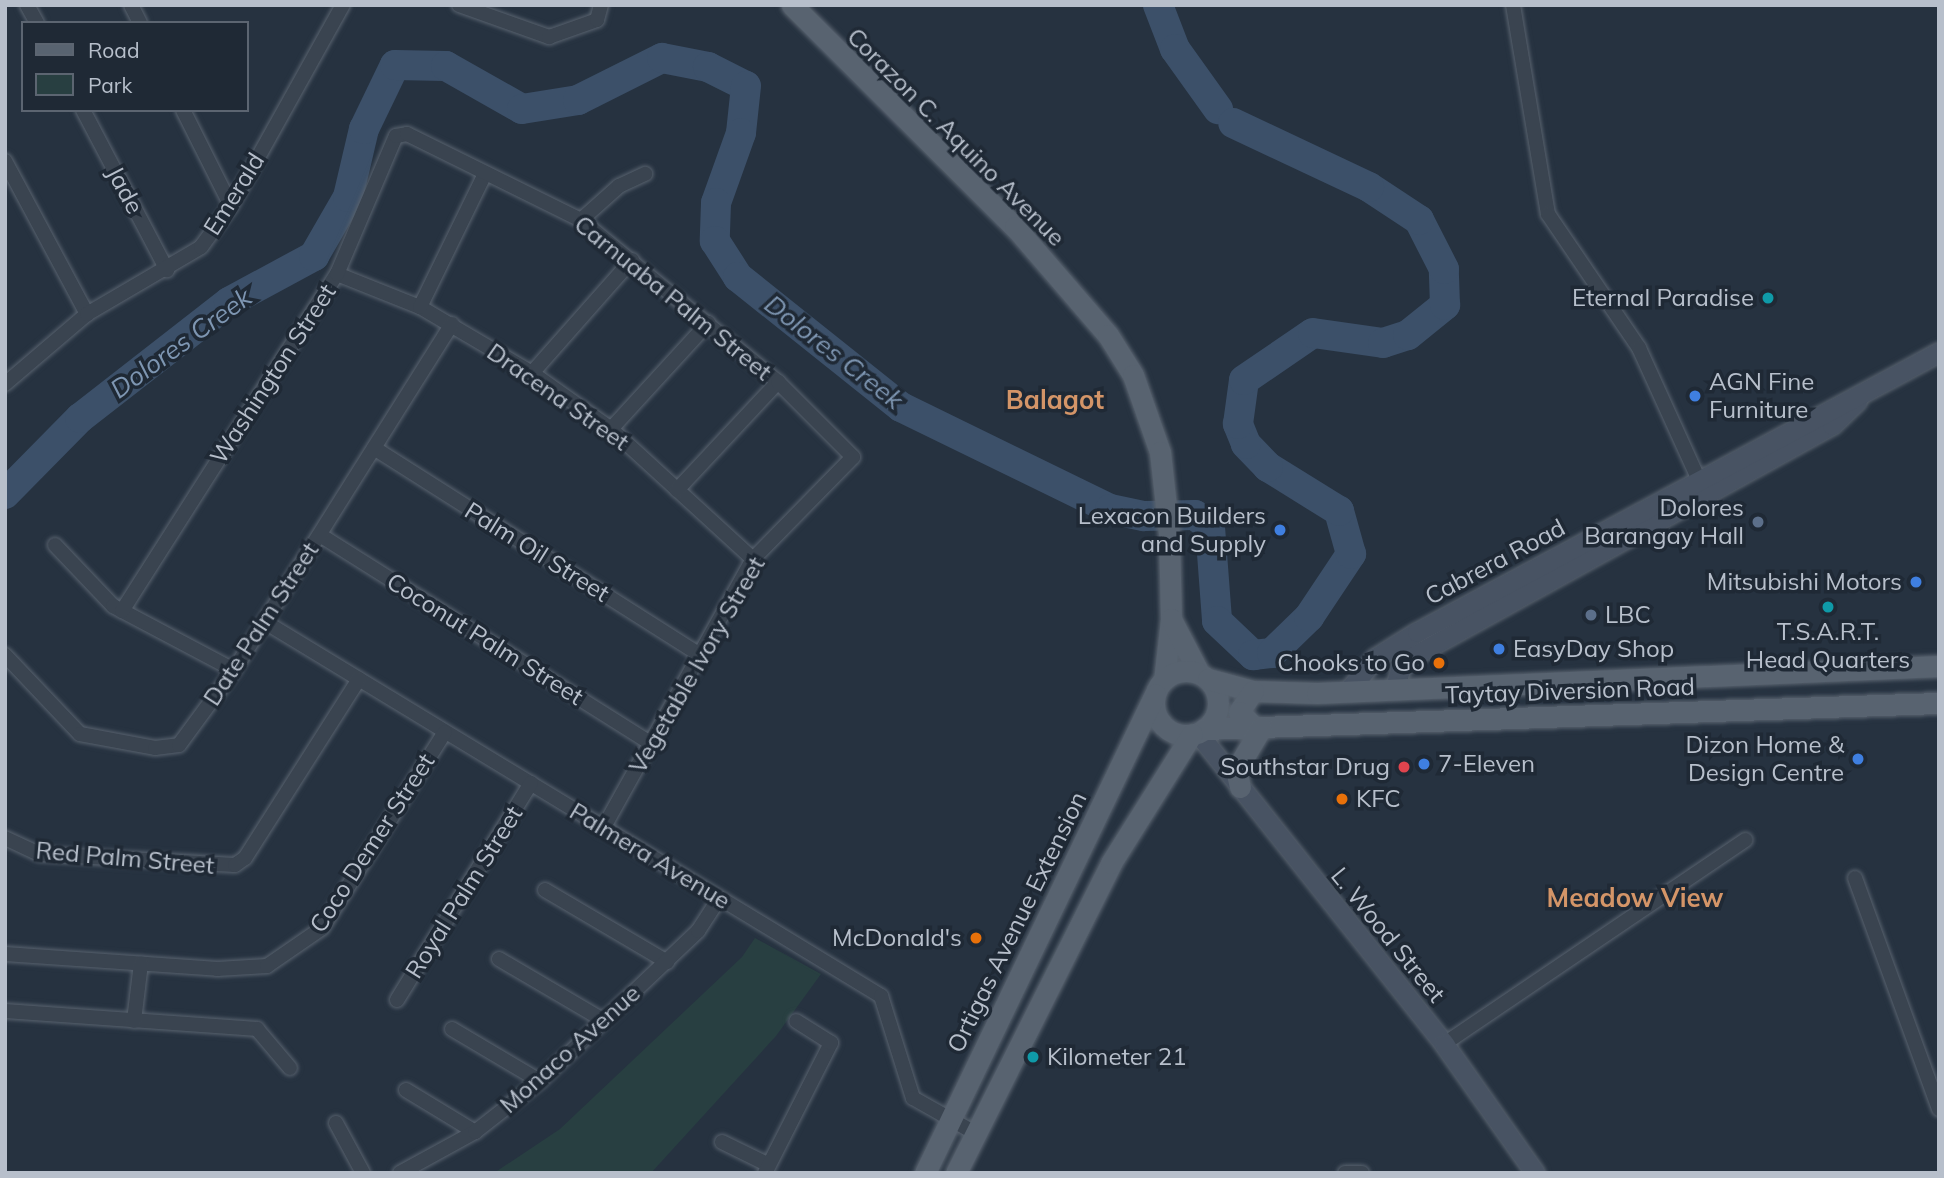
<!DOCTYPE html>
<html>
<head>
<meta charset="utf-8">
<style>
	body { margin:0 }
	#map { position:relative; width:1944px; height:1178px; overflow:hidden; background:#263240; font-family:Mulish,sans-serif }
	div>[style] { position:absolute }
	.green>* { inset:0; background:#283f41 }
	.river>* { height:30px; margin:-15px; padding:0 15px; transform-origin:15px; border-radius:15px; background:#3c5069 }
	.roads { filter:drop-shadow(0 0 2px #58626e) drop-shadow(0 0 2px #58626e) }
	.minor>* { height:14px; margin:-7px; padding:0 7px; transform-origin:7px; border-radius:7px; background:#3a4450 }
	.secondary>* { height:19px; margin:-9.5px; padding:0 9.5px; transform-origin:9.5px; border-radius:9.5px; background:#485363 }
	.primary>* { height:21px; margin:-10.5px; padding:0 10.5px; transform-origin:10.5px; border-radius:10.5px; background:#586370 }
	.primary>.ring { margin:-10.5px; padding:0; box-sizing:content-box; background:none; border:21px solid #586370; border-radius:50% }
	.dots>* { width:19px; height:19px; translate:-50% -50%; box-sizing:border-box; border:4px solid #1f2935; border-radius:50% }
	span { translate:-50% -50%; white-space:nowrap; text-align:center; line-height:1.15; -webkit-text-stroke:7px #1f2935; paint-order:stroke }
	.street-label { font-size:24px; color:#b7bfcb }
	.poi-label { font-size:24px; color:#b7bfcb }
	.right { translate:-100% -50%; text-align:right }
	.left { translate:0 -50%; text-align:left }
	.water-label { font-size:26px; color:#7e96b2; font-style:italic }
	.neighbourhood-label { font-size:26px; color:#d49568; font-weight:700 }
	.frame { position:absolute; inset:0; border:7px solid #b7bfcb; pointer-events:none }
	.legend { position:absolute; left:21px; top:21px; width:228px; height:91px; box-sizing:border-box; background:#1f2935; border:2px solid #5c6571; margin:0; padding:9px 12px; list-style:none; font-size:21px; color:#b7bfcb }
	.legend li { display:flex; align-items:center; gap:14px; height:35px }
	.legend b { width:35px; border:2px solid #5c6571 }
</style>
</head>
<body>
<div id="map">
	<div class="green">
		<i style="clip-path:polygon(755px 938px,821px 974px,776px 1036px,651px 1173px,494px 1173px,560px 1129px,742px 957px)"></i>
	</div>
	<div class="river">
		<i style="left:1158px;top:5px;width:47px;rotate:68.9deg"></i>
		<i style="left:1175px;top:49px;width:74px;rotate:54.4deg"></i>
		<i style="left:5px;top:494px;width:107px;rotate:-45.4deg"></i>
		<i style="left:80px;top:418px;width:189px;rotate:-37.9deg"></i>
		<i style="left:229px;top:302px;width:97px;rotate:-28.4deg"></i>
		<i style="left:314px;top:256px;width:68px;rotate:-60deg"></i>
		<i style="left:348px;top:197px;width:70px;rotate:-76.8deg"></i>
		<i style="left:364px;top:129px;width:71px;rotate:-64.2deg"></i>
		<i style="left:395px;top:65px;width:51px;rotate:1.1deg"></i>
		<i style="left:446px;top:66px;width:87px;rotate:29.5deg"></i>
		<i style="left:522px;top:109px;width:57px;rotate:-9.1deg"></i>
		<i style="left:578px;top:100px;width:94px;rotate:-26.6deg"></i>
		<i style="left:662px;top:58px;width:47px;rotate:11.1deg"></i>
		<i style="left:708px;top:67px;width:42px;rotate:26.6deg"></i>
		<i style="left:746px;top:86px;width:47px;rotate:96.1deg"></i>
		<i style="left:741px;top:133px;width:74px;rotate:109.7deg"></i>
		<i style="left:716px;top:203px;width:38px;rotate:92deg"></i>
		<i style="left:715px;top:241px;width:43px;rotate:57.4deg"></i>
		<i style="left:738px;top:277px;width:208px;rotate:38.6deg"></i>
		<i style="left:901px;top:407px;width:233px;rotate:26deg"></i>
		<i style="left:1110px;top:509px;width:35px;rotate:12deg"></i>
		<i style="left:1144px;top:516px;width:51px;rotate:-1.1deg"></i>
		<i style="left:1195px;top:515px;width:19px;rotate:39deg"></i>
		<i style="left:1210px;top:527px;width:94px;rotate:85.7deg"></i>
		<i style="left:1217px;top:621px;width:50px;rotate:43.4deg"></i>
		<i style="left:1253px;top:655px;width:19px;rotate:-6deg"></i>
		<i style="left:1272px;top:653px;width:52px;rotate:-44.2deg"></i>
		<i style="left:1309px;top:617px;width:76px;rotate:-56.3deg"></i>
		<i style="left:1351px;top:554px;width:45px;rotate:-105.6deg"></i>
		<i style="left:1339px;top:511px;width:84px;rotate:-148.2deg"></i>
		<i style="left:1268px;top:467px;width:32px;rotate:-134deg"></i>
		<i style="left:1246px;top:444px;width:22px;rotate:-112deg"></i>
		<i style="left:1238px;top:424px;width:44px;rotate:-82.2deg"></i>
		<i style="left:1244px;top:380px;width:83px;rotate:-34.3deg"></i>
		<i style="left:1313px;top:333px;width:71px;rotate:8.1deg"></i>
		<i style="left:1383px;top:343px;width:26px;rotate:-18deg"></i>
		<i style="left:1408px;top:335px;width:48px;rotate:-39deg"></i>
		<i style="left:1445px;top:305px;width:36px;rotate:-92deg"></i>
		<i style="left:1444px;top:269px;width:55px;rotate:-117deg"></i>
		<i style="left:1419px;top:220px;width:60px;rotate:-146.6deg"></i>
		<i style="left:1369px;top:187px;width:150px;rotate:-154.8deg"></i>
	</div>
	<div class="roads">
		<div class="minor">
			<i style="left:27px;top:5px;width:21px;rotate:61deg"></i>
			<i style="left:131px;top:5px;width:20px;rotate:63deg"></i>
			<i style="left:459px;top:5px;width:96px;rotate:19.6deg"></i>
			<i style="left:549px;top:37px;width:51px;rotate:-19.5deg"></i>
			<i style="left:597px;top:20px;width:16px;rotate:-75deg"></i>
			<i style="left:1513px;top:5px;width:212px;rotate:80.5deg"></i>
			<i style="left:1548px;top:214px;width:162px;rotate:55.8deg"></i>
			<i style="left:1639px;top:348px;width:153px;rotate:65.6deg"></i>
			<i style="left:83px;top:110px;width:181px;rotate:62.3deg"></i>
			<i style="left:183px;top:110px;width:107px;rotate:63.4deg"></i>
			<i style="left:5px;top:161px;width:174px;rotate:61.8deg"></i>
			<i style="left:581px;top:220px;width:51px;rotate:-41.8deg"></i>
			<i style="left:619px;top:186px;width:29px;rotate:-25deg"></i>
			<i style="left:337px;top:274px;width:89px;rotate:21.7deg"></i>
			<i style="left:420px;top:307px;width:130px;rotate:30.5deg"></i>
			<i style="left:532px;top:373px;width:97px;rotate:35.3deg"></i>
			<i style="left:611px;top:429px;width:193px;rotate:42.5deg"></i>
			<i style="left:420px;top:307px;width:148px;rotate:-64deg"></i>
			<i style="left:532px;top:373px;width:151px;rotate:-48.5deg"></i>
			<i style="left:5px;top:384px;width:108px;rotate:-40.5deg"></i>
			<i style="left:87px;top:314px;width:132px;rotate:-30.4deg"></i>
			<i style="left:201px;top:247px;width:51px;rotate:-53.8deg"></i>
			<i style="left:231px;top:206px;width:230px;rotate:-60.9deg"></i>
			<i style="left:611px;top:429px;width:144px;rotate:-47.5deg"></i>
			<i style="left:374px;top:448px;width:386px;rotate:32.4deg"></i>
			<i style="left:677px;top:490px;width:148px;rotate:-46.9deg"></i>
			<i style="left:320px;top:535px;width:390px;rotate:32.2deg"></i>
			<i style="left:55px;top:545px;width:84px;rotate:46.4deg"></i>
			<i style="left:113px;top:606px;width:137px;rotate:27.9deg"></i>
			<i style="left:122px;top:611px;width:400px;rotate:-57.5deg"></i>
			<i style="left:337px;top:274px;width:150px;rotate:-66.9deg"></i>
			<i style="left:396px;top:136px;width:11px;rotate:-10deg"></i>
			<i style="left:407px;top:134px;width:194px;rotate:26.3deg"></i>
			<i style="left:581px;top:220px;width:255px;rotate:39.4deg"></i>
			<i style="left:778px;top:382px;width:106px;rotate:45deg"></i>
			<i style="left:853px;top:457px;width:143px;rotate:134.4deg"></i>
			<i style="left:753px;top:559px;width:309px;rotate:119.1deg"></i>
			<i style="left:265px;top:622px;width:721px;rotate:31.26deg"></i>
			<i style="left:881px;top:996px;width:107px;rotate:72.6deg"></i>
			<i style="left:913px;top:1098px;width:71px;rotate:29.4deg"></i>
			<i style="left:5px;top:655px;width:109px;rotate:46.5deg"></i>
			<i style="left:80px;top:734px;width:76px;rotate:10.6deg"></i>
			<i style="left:155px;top:748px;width:24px;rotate:-7deg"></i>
			<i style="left:179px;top:745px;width:93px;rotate:-53.7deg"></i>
			<i style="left:234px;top:670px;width:409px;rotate:-57.8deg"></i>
			<i style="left:5px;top:838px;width:38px;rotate:25deg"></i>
			<i style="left:39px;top:854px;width:196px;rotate:3.2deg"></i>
			<i style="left:235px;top:865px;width:12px;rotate:-35deg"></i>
			<i style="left:245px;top:858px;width:212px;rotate:-57.5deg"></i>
			<i style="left:1855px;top:878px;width:246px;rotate:70deg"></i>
			<i style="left:545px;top:890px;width:142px;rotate:30.5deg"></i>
			<i style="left:5px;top:954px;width:213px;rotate:4deg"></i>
			<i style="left:217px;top:969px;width:50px;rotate:-3.4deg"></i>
			<i style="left:267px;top:966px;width:67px;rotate:-34.6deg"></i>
			<i style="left:322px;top:928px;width:231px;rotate:-57.9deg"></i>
			<i style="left:499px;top:959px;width:121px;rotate:30.4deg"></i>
			<i style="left:397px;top:1000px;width:255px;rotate:-58.3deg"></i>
			<i style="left:5px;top:1011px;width:253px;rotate:4.1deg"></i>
			<i style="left:257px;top:1029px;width:51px;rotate:49.8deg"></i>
			<i style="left:134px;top:1021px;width:58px;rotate:-83.1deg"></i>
			<i style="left:452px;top:1029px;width:102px;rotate:30.6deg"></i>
			<i style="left:1444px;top:1044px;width:364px;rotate:-34.1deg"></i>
			<i style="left:406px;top:1090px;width:81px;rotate:31.3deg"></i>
			<i style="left:336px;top:1123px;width:57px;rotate:61.6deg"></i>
			<i style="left:722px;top:1142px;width:52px;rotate:26.1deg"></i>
			<i style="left:400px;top:1173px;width:85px;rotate:-28.7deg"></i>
			<i style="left:475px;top:1132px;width:83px;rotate:-38.1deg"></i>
			<i style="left:540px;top:1081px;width:218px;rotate:-43.5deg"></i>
			<i style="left:698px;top:931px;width:38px;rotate:-57deg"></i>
			<i style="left:765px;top:1173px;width:146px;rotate:-63.1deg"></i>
			<i style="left:831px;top:1043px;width:41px;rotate:-147.8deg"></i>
			<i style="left:1345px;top:1173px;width:17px"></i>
		</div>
		<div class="secondary">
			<i style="left:1395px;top:689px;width:21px;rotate:-76deg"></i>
			<i style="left:1400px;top:669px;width:18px;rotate:-45deg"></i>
			<i style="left:1413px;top:656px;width:478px;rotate:-28.9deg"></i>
			<i style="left:1832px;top:425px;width:35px;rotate:-44deg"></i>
			<i style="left:1348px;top:691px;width:43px;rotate:-50.7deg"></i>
			<i style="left:1375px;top:658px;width:49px;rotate:-31.8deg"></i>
			<i style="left:1417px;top:632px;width:592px;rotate:-28.21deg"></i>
			<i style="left:1197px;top:732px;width:398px;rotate:51.6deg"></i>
			<i style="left:1444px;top:1044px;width:158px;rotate:54.8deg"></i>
		</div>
		<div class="primary">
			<i style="left:792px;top:5px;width:315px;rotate:44.9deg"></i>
			<i style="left:1015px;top:227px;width:143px;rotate:49.3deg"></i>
			<i style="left:1108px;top:335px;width:47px;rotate:58deg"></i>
			<i style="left:1133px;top:375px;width:82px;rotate:70.7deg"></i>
			<i style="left:1160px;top:452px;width:81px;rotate:83.7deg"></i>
			<i style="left:1169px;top:533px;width:86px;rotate:88.7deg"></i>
			<i style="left:1171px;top:619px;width:61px;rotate:96.5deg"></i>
			<i style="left:1171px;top:619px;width:61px;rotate:62.6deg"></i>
			<i class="ring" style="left:1154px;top:671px;width:43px;height:43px"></i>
			<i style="left:1208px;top:679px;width:47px;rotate:14.9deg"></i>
			<i style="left:1253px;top:691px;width:64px;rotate:1.8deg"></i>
			<i style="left:1317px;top:693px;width:623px;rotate:-2.49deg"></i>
			<i style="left:1253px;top:691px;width:25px;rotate:124deg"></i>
			<i style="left:1239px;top:712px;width:23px;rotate:45deg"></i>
			<i style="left:1204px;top:729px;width:735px;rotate:-2.03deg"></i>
			<i style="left:1240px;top:787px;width:17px;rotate:-103deg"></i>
			<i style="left:1236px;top:770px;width:49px;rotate:-59.2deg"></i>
			<i style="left:925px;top:1173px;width:531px;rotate:-64.35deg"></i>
			<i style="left:956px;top:1173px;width:347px;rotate:-63.4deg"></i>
			<i style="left:1111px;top:863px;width:152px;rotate:-57.9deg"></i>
		</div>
	</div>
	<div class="dots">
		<i style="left:1768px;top:298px;background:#0f9aa8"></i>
		<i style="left:1695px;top:396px;background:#3f7fe0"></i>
		<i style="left:1758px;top:522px;background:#5c6f8a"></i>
		<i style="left:1280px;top:530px;background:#3f7fe0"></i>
		<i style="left:1916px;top:582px;background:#3f7fe0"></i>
		<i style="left:1828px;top:607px;background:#0f9aa8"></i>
		<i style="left:1591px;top:615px;background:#5c6f8a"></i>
		<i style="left:1499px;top:649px;background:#3f7fe0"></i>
		<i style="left:1439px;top:663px;background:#e8710a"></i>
		<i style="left:1858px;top:759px;background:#3f7fe0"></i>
		<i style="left:1424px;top:764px;background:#3f7fe0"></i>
		<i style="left:1404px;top:767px;background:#e0444e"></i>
		<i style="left:1342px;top:799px;background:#e8710a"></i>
		<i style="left:976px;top:938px;background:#e8710a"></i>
		<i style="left:1033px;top:1057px;background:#0f9aa8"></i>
	</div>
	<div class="street-label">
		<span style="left:956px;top:137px;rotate:45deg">Corazon C. Aquino Avenue</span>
		<span style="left:125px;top:190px;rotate:62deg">Jade</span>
		<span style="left:234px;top:194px;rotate:-58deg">Emerald</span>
		<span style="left:673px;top:298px;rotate:39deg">Carnuaba Palm Street</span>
		<span style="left:273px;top:374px;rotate:-57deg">Washington Street</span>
		<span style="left:558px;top:397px;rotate:35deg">Dracena Street</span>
		<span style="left:537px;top:552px;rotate:32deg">Palm Oil Street</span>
		<span style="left:1495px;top:562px;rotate:-28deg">Cabrera Road</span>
		<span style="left:261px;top:624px;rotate:-57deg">Date Palm Street</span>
		<span style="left:485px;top:639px;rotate:32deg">Coconut Palm Street</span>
		<span style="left:697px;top:665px;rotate:-60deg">Vegetable Ivory Street</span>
		<span style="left:1570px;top:691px;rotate:-2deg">Taytay Diversion Road</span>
		<span style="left:372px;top:843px;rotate:-57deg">Coco Demer Street</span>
		<span style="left:650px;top:856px;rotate:31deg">Palmera Avenue</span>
		<span style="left:125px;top:858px;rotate:5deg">Red Palm Street</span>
		<span style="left:464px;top:892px;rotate:-58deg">Royal Palm Street</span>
		<span style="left:1017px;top:922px;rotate:-64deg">Ortigas Avenue Extension</span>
		<span style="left:1388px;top:935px;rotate:51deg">L. Wood Street</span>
		<span style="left:570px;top:1049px;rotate:-42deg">Monaco Avenue</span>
	</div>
	<div class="poi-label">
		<span class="right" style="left:1754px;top:298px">Eternal Paradise</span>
		<span class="left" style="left:1709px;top:396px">AGN Fine<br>Furniture</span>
		<span class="right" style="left:1744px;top:522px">Dolores<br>Barangay Hall</span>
		<span class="right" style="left:1266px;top:530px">Lexacon Builders<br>and Supply</span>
		<span class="right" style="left:1902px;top:582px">Mitsubishi Motors</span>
		<span class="left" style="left:1605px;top:615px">LBC</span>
		<span style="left:1828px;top:646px">T.S.A.R.T.<br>Head Quarters</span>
		<span class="left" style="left:1513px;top:649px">EasyDay Shop</span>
		<span class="right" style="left:1425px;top:663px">Chooks to Go</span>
		<span class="right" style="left:1844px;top:759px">Dizon Home &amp;<br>Design Centre</span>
		<span class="left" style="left:1438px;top:764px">7-Eleven</span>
		<span class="right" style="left:1390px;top:767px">Southstar Drug</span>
		<span class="left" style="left:1356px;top:799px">KFC</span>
		<span class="right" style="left:962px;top:938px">McDonald's</span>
		<span class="left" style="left:1047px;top:1057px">Kilometer 21</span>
	</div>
	<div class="water-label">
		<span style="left:181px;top:343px;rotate:-36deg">Dolores Creek</span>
		<span style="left:834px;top:352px;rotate:38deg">Dolores Creek</span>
	</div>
	<div class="neighbourhood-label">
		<span style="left:1055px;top:400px">Balagot</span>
		<span style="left:1635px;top:898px">Meadow View</span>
	</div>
	<div class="frame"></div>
	<ul class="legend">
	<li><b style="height:9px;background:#586370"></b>Road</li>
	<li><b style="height:19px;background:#283f41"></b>Park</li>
	</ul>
</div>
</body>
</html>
